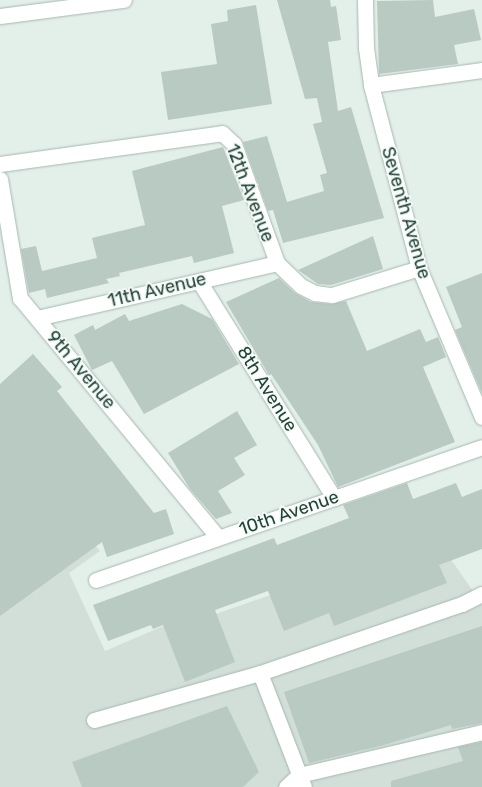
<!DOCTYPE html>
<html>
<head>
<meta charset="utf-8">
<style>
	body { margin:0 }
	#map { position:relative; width:482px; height:787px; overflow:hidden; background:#e3efe9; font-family:Rubik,sans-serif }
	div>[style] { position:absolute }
	.built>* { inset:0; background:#d1dfd8 }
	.building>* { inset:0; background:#b8cac2 }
	.roads { filter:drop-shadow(0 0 1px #a5b8b0) drop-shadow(0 0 1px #a5b8b0) }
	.minor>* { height:15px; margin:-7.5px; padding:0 7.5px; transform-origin:7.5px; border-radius:7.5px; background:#fff }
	span { translate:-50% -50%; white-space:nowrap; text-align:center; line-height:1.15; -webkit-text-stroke:4px #f5faf7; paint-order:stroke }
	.street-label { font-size:18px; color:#214238 }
</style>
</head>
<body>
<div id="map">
	<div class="built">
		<i style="clip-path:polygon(0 422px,100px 551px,69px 573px,105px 651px,180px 619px,201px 619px,436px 538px,482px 604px,482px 787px,0 787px)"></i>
	</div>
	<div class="building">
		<i style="clip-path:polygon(277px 0,330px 0,331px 7px,336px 6px,341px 40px,328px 42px,338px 111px,351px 107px,384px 218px,283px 243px,273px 210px,268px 211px,243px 142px,267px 136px,287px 202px,324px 191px,320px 175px,327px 173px,313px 124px,322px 122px,317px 98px,305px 99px)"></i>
		<i style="clip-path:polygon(433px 0,435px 17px,474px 9px,481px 40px,454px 45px,458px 64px,379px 74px,377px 1px)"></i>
		<i style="clip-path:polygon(256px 5px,272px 104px,168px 120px,161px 72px,217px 64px,211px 24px,228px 21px,227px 10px)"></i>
		<i style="clip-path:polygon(223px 147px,244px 200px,222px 206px,234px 253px,194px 263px,192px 256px,119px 273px,120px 276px,106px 279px,109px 283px,47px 298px,45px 289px,29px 293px,21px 249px,36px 246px,42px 271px,97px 258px,92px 238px,145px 225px,132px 171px)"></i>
		<i style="clip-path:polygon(373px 236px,383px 269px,331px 285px,318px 284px,298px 270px)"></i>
		<i style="clip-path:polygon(482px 273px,482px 393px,455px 330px,462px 327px,446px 287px)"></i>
		<i style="clip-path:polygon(279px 278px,295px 293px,311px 302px,331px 304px,346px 301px,367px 351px,420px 329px,426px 342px,438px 337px,446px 357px,423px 367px,455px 442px,338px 487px,318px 445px,271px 374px,269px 375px,226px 302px)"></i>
		<i style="clip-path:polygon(182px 304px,212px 319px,239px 364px,144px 414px,112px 361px,92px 370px,74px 335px,93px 325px,95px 330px,125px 314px,129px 321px)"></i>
		<i style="clip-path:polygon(33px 354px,62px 387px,57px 391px,154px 513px,166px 509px,174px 534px,107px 557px,102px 542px,0 616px,0 384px)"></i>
		<i style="clip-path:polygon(237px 411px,257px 445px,234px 458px,245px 475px,218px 491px,232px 513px,216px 519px,190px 489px,168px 453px)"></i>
		<i style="clip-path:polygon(407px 483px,413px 499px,456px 483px,462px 497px,482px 489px,482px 549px,439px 565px,447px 583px,334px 626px,329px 613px,284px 631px,268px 591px,254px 596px,215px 610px,235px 662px,185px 682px,163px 625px,153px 629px,151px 625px,108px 641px,93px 605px,274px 538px,277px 545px,349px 518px,343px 505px)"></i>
		<i style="clip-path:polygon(482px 626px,482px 723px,452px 729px,451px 725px,384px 745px,309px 763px,284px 692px)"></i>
		<i style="clip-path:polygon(227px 706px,259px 772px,243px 787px,82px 787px,72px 762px)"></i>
		<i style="clip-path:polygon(482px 742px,482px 787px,391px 787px,391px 781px,463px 761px,458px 747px)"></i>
	</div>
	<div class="roads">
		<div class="minor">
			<i style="left:365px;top:0;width:48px;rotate:88.8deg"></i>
			<i style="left:366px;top:48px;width:37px;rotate:82deg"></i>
			<i style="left:371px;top:85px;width:189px;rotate:75.3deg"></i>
			<i style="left:419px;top:268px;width:162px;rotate:67.1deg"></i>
			<i style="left:0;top:16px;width:125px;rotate:-7.4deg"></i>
			<i style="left:371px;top:85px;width:112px;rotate:-7.7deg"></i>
			<i style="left:0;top:164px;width:224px;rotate:-7.9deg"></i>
			<i style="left:222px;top:133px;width:16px;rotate:43deg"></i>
			<i style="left:234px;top:144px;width:127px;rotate:70.1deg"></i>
			<i style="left:277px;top:263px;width:33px;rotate:44deg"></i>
			<i style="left:301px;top:286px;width:16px;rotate:27deg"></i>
			<i style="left:315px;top:293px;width:17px;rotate:7deg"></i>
			<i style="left:332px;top:295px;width:91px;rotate:-17.2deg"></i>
			<i style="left:0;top:179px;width:121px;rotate:80.5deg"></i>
			<i style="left:20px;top:298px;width:310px;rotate:50.4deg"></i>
			<i style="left:199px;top:281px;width:256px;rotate:58.1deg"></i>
			<i style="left:37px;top:318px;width:246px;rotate:-12.9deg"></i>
			<i style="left:96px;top:580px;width:408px;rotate:-19deg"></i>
			<i style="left:260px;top:673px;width:122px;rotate:68.9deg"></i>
			<i style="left:94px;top:720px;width:173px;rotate:-15.8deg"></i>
			<i style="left:260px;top:673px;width:213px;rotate:-18.9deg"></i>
			<i style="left:462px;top:604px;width:22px;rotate:-27deg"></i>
			<i style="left:286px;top:787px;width:18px;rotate:-43deg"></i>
			<i style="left:299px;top:775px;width:188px;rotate:-13.2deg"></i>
		</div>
	</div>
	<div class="street-label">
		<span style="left:250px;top:193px;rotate:69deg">12th Avenue</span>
		<span style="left:406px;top:213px;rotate:74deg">Seventh Avenue</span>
		<span style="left:157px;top:290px;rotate:-13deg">11th Avenue</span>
		<span style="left:81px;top:370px;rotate:50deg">9th Avenue</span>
		<span style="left:267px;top:389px;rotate:58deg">8th Avenue</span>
		<span style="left:289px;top:513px;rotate:-19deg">10th Avenue</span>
	</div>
</div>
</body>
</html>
